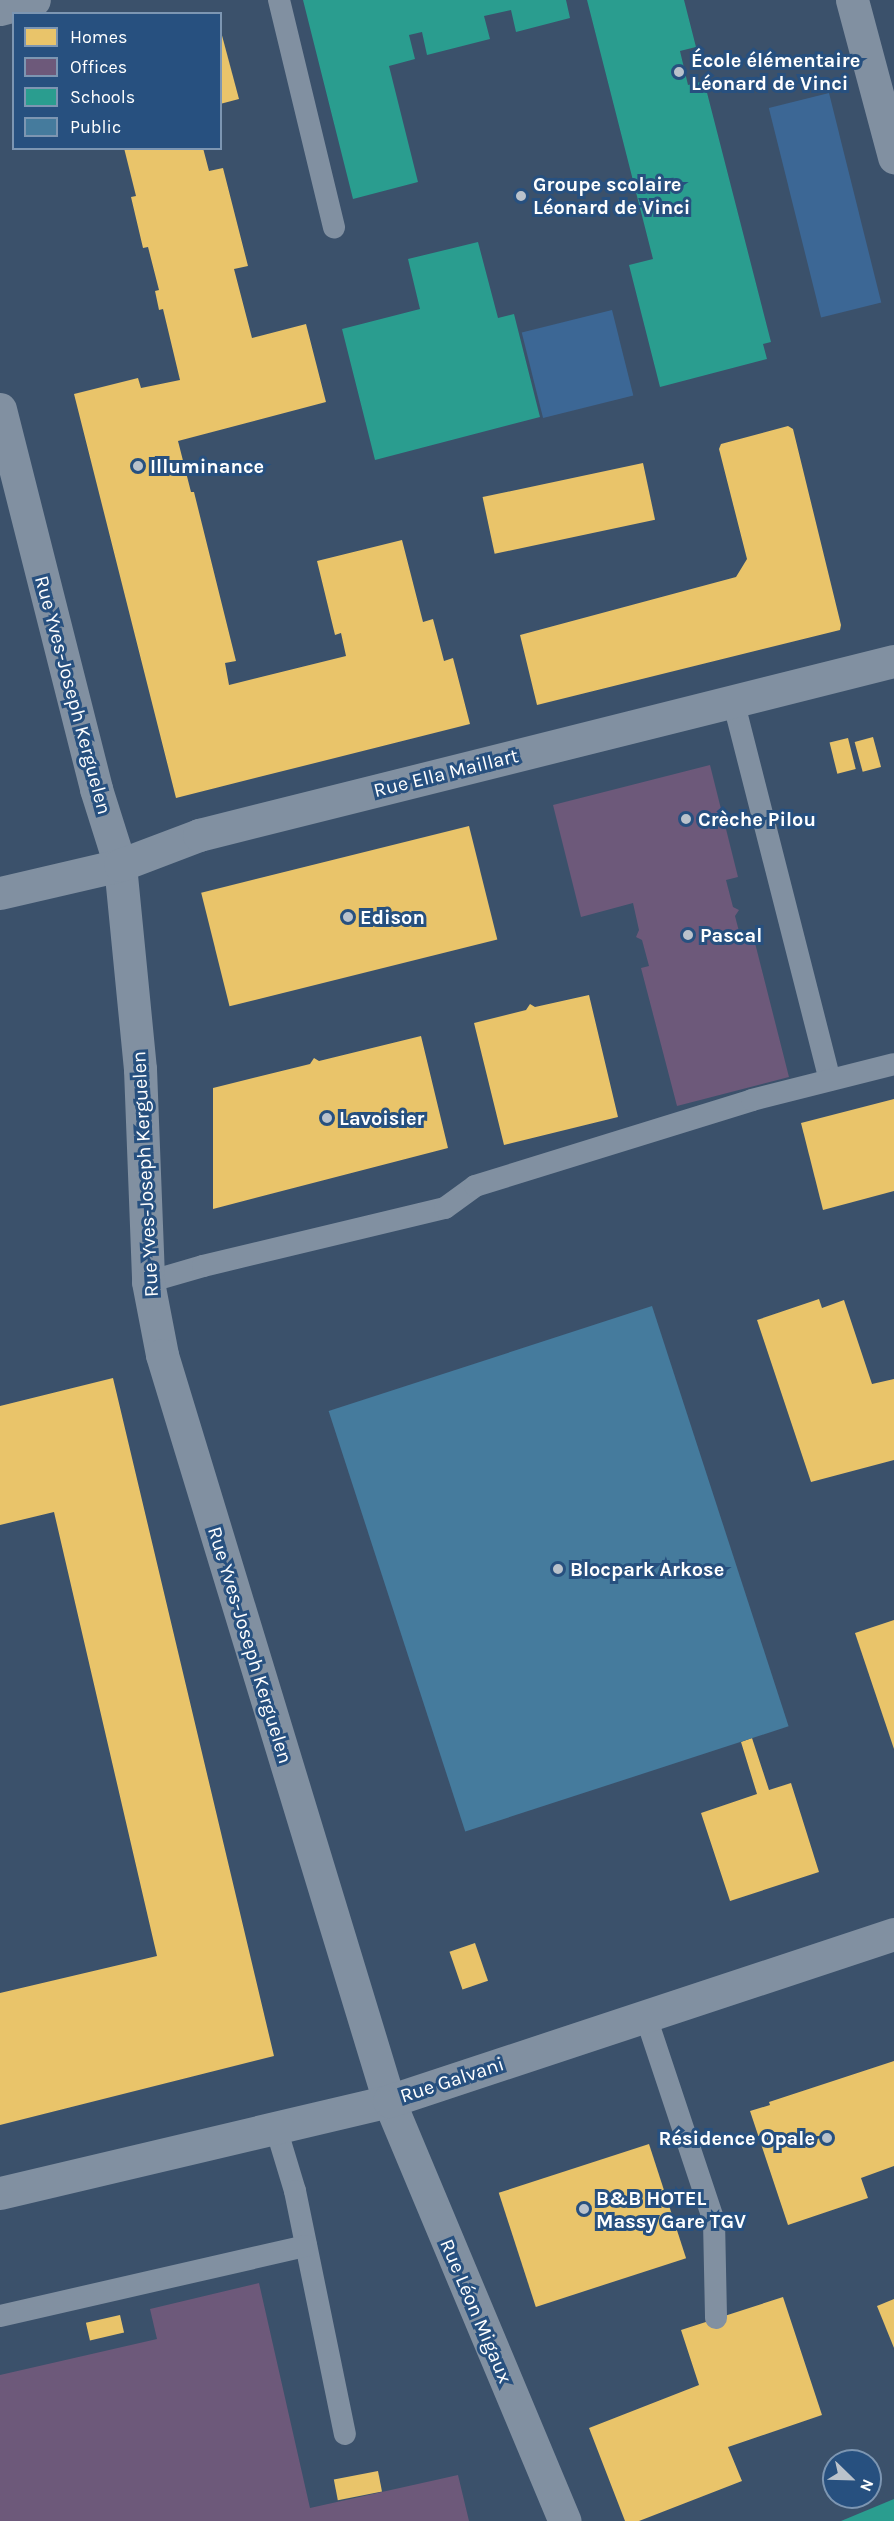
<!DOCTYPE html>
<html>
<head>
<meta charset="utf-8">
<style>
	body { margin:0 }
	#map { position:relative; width:894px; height:2521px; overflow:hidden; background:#3b516b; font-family:Karla,sans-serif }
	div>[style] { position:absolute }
	.green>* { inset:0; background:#3c6795; transform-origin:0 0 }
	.homes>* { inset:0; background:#e9c46a; transform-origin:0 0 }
	.offices>* { inset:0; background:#6d597a }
	.schools>* { inset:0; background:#2a9d8f }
	.public>* { inset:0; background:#457b9d; transform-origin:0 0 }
	.service>* { height:22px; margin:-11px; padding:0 11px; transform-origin:11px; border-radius:11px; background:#8190a1 }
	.minor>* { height:33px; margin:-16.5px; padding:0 16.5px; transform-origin:16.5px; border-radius:16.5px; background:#8190a1 }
	.tertiary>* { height:33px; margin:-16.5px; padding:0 16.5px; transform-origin:16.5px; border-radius:16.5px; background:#8190a1 }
	.dots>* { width:16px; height:16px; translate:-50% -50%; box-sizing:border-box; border:3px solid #27507f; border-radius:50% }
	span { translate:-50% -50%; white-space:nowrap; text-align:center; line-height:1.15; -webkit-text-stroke:6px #27507f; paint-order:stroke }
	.poi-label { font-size:20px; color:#fff; font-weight:700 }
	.left { translate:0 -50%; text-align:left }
	.right { translate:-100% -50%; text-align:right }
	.street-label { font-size:20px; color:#fff }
	.legend { position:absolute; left:12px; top:12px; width:210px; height:138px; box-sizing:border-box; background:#27507f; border:2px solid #7d96b2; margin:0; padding:8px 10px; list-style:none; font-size:18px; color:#fff }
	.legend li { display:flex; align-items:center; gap:12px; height:30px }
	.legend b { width:30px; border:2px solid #7d96b2 }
	.north { position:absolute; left:822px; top:2449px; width:60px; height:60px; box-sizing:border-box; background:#27507f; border:2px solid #7d96b2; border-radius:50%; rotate:113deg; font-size:16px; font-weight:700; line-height:24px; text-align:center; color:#fff }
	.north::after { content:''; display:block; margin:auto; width:21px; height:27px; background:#bac2cb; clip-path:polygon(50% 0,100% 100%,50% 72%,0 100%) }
</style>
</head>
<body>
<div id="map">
	<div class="green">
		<i style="left:829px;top:93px;width:216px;height:62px;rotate:76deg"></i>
		<i style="left:612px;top:310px;width:88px;height:93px;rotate:76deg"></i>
	</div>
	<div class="homes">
		<i style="clip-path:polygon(220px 28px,239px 99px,220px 104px)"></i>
		<i style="clip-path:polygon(124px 148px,203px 148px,209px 171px,223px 168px,248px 266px,234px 269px,252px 338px,306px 324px,326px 402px,178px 441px,191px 492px,194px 492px,236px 661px,225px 663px,229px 685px,346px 656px,341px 633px,335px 635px,317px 561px,402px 540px,423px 622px,433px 619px,444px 661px,453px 658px,470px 724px,176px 798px,74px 394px,138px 378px,141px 388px,180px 380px,163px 309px,159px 310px,155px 291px,159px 290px,148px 247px,143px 248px,131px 197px,136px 196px)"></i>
		<i style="clip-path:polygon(788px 426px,793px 429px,818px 531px,841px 625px,840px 630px,537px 705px,520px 635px,736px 577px,747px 559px,719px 449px,721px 444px)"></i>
		<i style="left:643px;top:463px;width:58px;height:164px;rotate:78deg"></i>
		<i style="left:873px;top:737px;width:31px;height:19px;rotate:75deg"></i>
		<i style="left:848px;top:738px;width:32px;height:19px;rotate:76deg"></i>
		<i style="left:469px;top:826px;width:117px;height:276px;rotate:76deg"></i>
		<i style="clip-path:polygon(589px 995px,618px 1117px,504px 1145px,474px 1023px,526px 1010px,530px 1004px,535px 1007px)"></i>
		<i style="clip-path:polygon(421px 1036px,448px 1148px,213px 1209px,213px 1088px,310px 1064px,314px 1058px,319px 1061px)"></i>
		<i style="clip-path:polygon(894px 1099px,894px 1191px,823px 1210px,801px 1123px)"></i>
		<i style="clip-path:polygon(819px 1299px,822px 1308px,844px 1300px,872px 1384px,894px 1379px,894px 1460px,811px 1482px,757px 1320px)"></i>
		<i style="clip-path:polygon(113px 1378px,274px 2056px,0 2125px,0 1993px,157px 1956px,54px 1512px,0 1525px,0 1406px)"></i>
		<i style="clip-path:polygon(894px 1620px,894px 1749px,855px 1633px)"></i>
		<i style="clip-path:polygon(752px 1738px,769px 1790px,791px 1783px,819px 1872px,730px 1901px,701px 1813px,757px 1794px,741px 1742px)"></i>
		<i style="left:475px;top:1943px;width:40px;height:27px;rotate:71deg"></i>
		<i style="clip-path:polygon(894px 2061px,894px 2166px,861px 2178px,868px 2198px,788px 2225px,750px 2111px,770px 2105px,769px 2102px)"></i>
		<i style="left:649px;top:2144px;width:120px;height:158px;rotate:72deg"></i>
		<i style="clip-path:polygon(783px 2297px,822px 2415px,728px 2447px,742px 2481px,639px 2521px,625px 2521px,589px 2428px,699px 2385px,681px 2330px)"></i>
		<i style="clip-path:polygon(894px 2299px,894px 2348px,877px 2306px)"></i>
		<i style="left:120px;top:2315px;width:18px;height:35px;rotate:77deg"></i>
		<i style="left:378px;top:2471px;width:21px;height:45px;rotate:79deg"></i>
	</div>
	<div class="offices">
		<i style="clip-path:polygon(710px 765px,738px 877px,726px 880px,733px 907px,739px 910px,735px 916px,742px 943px,754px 939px,789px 1077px,677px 1106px,641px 968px,649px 966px,642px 940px,636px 937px,639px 930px,633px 903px,581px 917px,553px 805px)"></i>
		<i style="clip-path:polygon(259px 2283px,310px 2508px,458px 2475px,469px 2521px,0 2521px,0 2375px,157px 2339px,150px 2309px)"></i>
	</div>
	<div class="schools">
		<i style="clip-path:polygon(303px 0,566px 0,570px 18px,516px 32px,511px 10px,484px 16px,490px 39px,427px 55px,422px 32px,409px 35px,415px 59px,389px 66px,418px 182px,353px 199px)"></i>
		<i style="clip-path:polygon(587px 0,684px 0,696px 47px,680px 51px,688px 85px,704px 81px,771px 342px,763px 344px,767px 359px,660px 387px,629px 265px,653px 259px)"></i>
		<i style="clip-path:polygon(478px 242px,498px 318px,514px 314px,540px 417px,375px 460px,342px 329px,420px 309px,408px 259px)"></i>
		<i style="clip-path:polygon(894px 2499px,894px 2521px,841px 2521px)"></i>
	</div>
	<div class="public">
		<i style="left:652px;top:1306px;width:442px;height:340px;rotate:72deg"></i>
	</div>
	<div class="service">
		<i style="left:279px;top:0;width:234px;rotate:76.4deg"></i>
		<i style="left:733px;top:700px;width:392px;rotate:75.7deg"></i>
		<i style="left:148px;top:1282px;width:57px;rotate:-16.2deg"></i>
		<i style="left:203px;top:1266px;width:249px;rotate:-13.5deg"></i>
		<i style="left:445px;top:1208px;width:37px;rotate:-36deg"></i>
		<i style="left:475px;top:1186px;width:290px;rotate:-17.2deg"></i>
		<i style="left:752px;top:1100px;width:146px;rotate:-14.2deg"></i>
		<i style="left:646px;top:2017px;width:215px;rotate:71.6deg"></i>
		<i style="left:714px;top:2221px;width:97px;rotate:88.8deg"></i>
		<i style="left:276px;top:2128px;width:66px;rotate:73.2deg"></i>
		<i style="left:295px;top:2191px;width:248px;rotate:78.4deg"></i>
		<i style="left:0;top:2316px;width:314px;rotate:-12.9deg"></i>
	</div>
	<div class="minor">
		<i style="left:852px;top:0;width:163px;rotate:75deg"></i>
		<i style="left:0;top:9px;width:35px;rotate:-15deg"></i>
		<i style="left:0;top:409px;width:392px;rotate:75.8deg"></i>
		<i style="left:96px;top:789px;width:80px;rotate:72.5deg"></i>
		<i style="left:120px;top:865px;width:205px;rotate:84.4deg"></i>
		<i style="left:140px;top:1069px;width:213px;rotate:87.8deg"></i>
		<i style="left:148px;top:1282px;width:74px;rotate:79.1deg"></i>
		<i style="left:162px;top:1355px;width:780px;rotate:73.08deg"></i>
		<i style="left:389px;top:2101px;width:455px;rotate:67.3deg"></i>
		<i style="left:0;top:893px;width:123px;rotate:-13.1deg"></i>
		<i style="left:120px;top:865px;width:85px;rotate:-20.8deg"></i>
		<i style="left:199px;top:835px;width:716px;rotate:-14.06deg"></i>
	</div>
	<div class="tertiary">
		<i style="left:0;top:2193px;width:400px;rotate:-13.3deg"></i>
		<i style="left:389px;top:2101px;width:532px;rotate:-18.3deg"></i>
	</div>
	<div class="dots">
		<i style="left:679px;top:72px;background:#bac2cb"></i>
		<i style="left:521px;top:196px;background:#bac2cb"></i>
		<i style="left:138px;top:466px;background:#bac2cb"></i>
		<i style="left:686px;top:819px;background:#bac2cb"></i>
		<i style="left:348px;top:917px;background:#bac2cb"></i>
		<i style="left:688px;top:935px;background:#bac2cb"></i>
		<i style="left:327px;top:1118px;background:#bac2cb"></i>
		<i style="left:558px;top:1569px;background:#bac2cb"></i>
		<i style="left:827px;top:2138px;background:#bac2cb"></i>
		<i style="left:584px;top:2209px;background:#bac2cb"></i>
	</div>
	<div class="poi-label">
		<span class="left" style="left:691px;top:72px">École élémentaire<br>Léonard de Vinci</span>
		<span class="left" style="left:533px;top:196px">Groupe scolaire<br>Léonard de Vinci</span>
		<span class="left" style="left:150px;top:466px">Illuminance</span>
		<span class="left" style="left:698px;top:819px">Crèche Pilou</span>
		<span class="left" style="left:360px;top:917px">Edison</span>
		<span class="left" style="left:700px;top:935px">Pascal</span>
		<span class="left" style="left:339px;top:1118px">Lavoisier</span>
		<span class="left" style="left:570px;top:1569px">Blocpark Arkose</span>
		<span class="right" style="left:815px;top:2138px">Résidence Opale</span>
		<span class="left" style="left:596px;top:2210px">B&amp;B HOTEL<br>Massy Gare TGV</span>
	</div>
	<div class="street-label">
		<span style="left:73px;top:695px;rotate:75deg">Rue Yves-Joseph Kerguelen</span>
		<span style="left:446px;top:773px;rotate:-14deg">Rue Ella Maillart</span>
		<span style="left:145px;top:1174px;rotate:-93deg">Rue Yves-Joseph Kerguelen</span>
		<span style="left:250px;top:1645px;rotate:73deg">Rue Yves-Joseph Kerguelen</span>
		<span style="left:452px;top:2080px;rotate:-18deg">Rue Galvani</span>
		<span style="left:476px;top:2311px;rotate:67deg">Rue Léon Migaux</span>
	</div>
	<ul class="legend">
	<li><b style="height:16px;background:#e9c46a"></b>Homes</li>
	<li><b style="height:16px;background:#6d597a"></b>Offices</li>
	<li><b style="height:16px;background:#2a9d8f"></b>Schools</li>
	<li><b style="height:16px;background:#457b9d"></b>Public</li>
	</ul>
	<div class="north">N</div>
</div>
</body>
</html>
